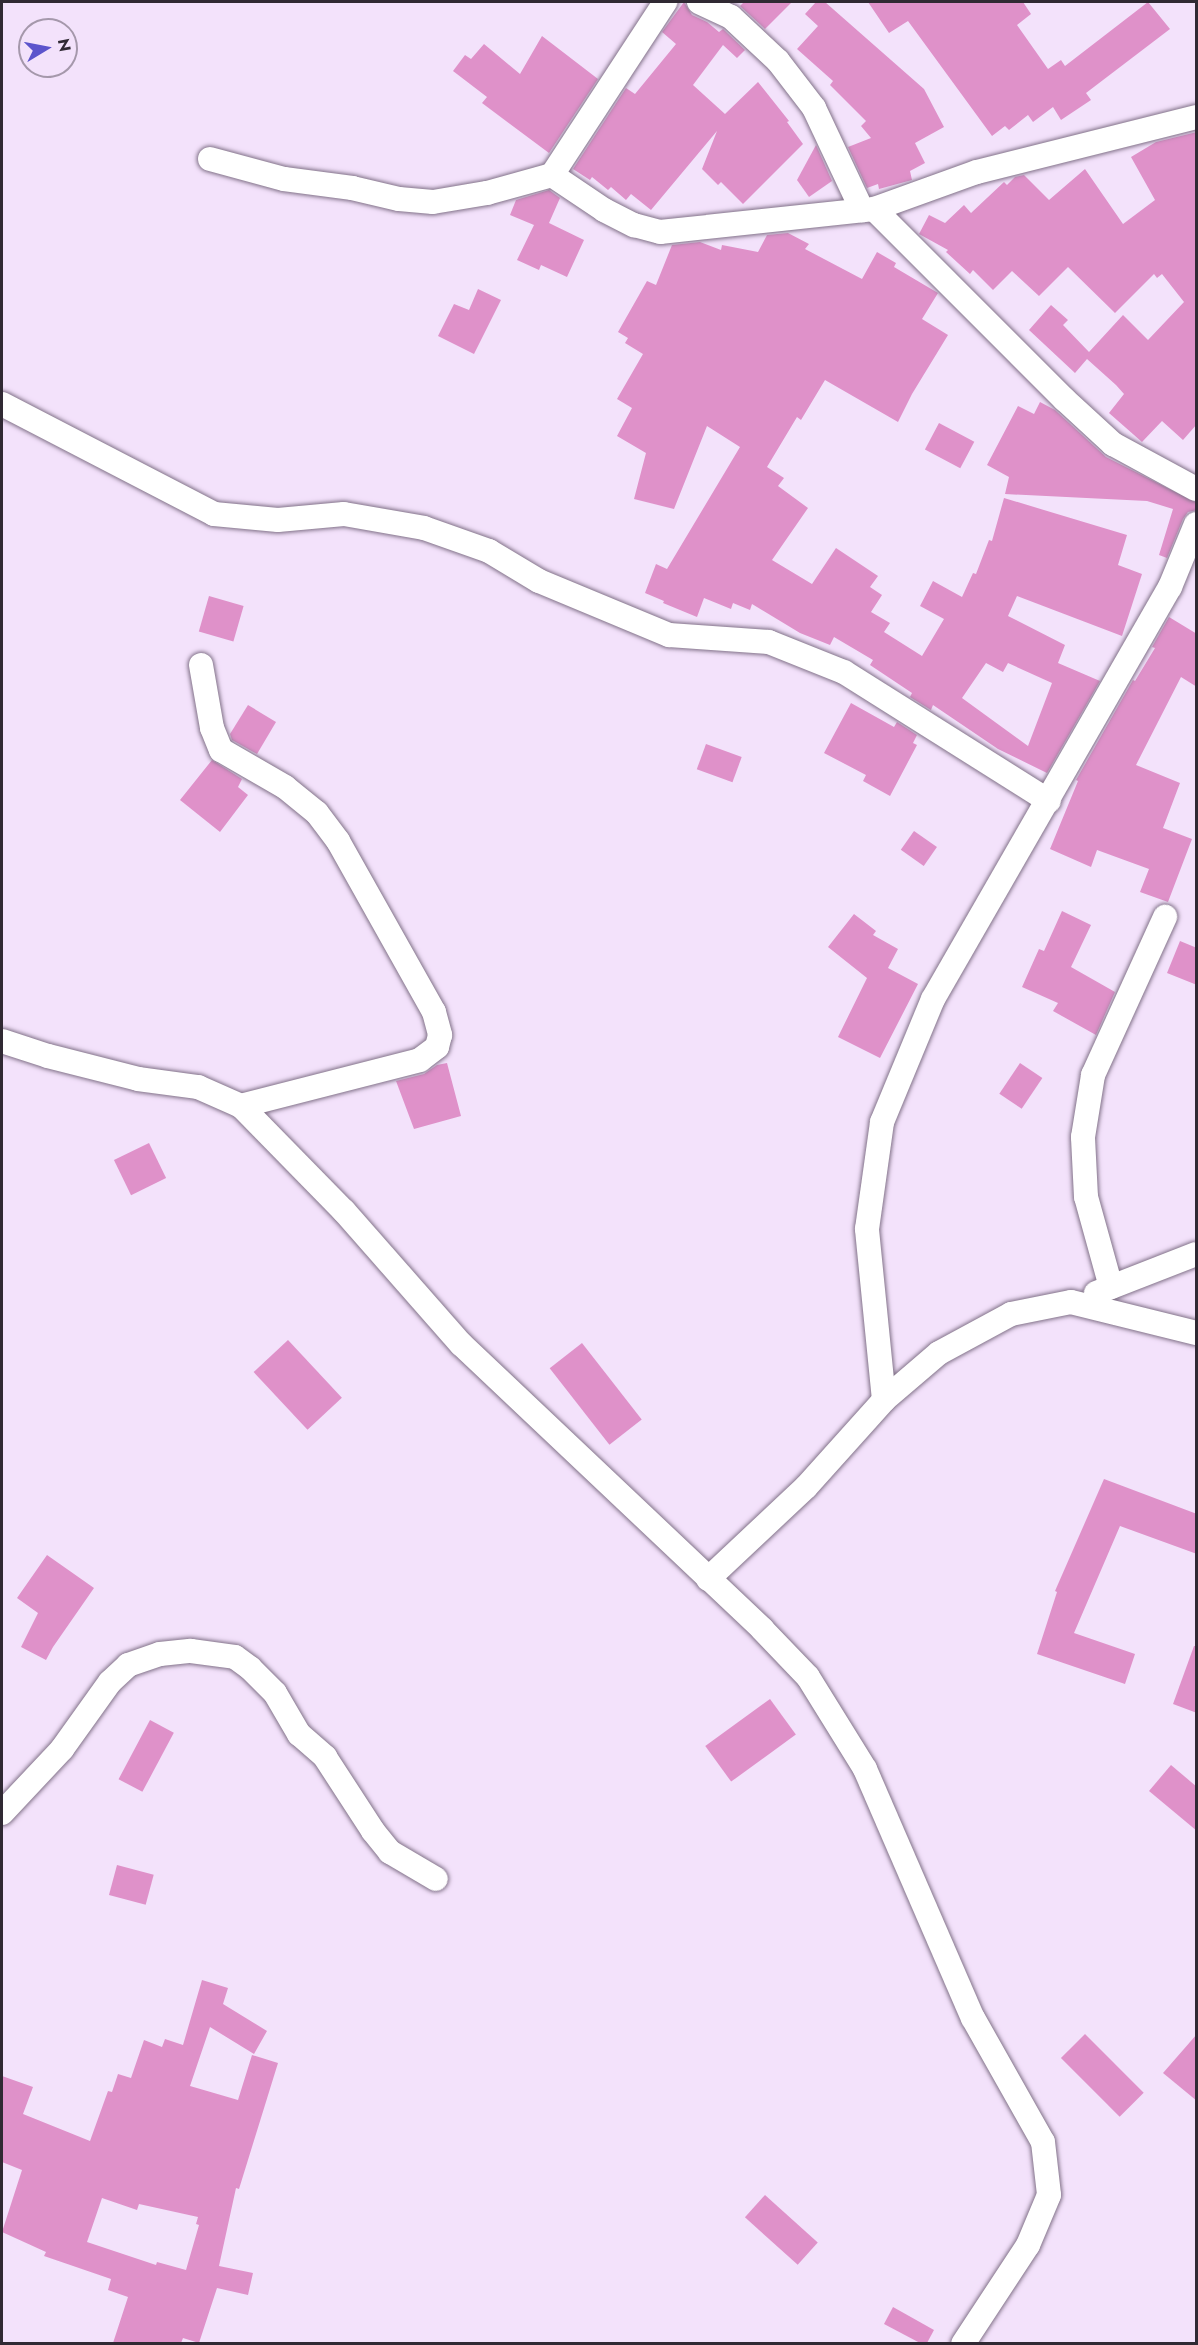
<!DOCTYPE html>
<html>
<head>
<meta charset="utf-8">
<style>
	body { margin:0 }
	#map { position:relative; width:1198px; height:2345px; overflow:hidden; background:#f3e2fb; font-family:Jost,sans-serif }
	div>[style] { position:absolute }
	.building>* { inset:0; background:#df91c9; transform-origin:0 0 }
	.roads { filter:drop-shadow(0 0 2px #827289) drop-shadow(0 0 2px #827289) }
	.minor>* { height:24px; margin:-12px; padding:0 12px; transform-origin:12px; border-radius:12px; background:#fff }
	span { translate:-50% -50%; white-space:nowrap; text-align:center; line-height:1.15; -webkit-text-stroke:6px #f3e2fb; paint-order:stroke }
	.frame { position:absolute; inset:0; border:3px solid #302933; pointer-events:none }
	.north { position:absolute; left:18px; top:18px; width:60px; height:60px; box-sizing:border-box; background:#f3e2fb; border:2px solid #a598ab; border-radius:50%; rotate:80deg; font-size:16px; font-weight:700; line-height:24px; text-align:center; color:#302933 }
	.north::after { content:''; display:block; margin:auto; width:21px; height:27px; background:#5c54cc; clip-path:polygon(50% 0,100% 100%,50% 72%,0 100%) }
</style>
</head>
<body>
<div id="map">
	<div class="building">
		<i style="clip-path:polygon(684px 2px,692px 15px,707px 22px,719px 32px,723px 29px,745px 50px,737px 58px,723px 45px,693px 85px,725px 114px,758px 82px,789px 121px,787px 122px,803px 144px,743px 204px,721px 182px,718px 185px,702px 169px,717px 131px,651px 210px,631px 194px,626px 200px,611px 187px,608px 190px,592px 177px,590px 180px,573px 169px,626px 88px,635px 94px,676px 44px,662px 32px)"></i>
		<i style="clip-path:polygon(744px 2px,792px 2px,765px 29px,740px 6px)"></i>
		<i style="clip-path:polygon(816px 2px,825px 2px,924px 89px,944px 127px,915px 143px,925px 163px,910px 171px,912px 180px,879px 189px,878px 184px,867px 188px,848px 147px,871px 138px,861px 126px,866px 121px,830px 85px,833px 81px,797px 49px,818px 26px,805px 14px)"></i>
		<i style="clip-path:polygon(868px 2px,1023px 2px,1031px 14px,1017px 25px,1048px 69px,1061px 60px,1065px 66px,1148px 2px,1170px 29px,1086px 93px,1091px 100px,1061px 120px,1053px 107px,1033px 122px,1028px 115px,1009px 130px,1005px 126px,992px 136px,908px 21px,889px 33px)"></i>
		<i style="clip-path:polygon(542px 36px,598px 79px,549px 153px,482px 103px,487px 97px,453px 71px,465px 55px,471px 59px,484px 44px,520px 74px)"></i>
		<i style="clip-path:polygon(1197px 132px,1197px 424px,1183px 440px,1162px 421px,1142px 442px,1109px 413px,1124px 394px,1116px 385px,1087px 359px,1075px 373px,1029px 330px,1051px 305px,1068px 320px,1063px 325px,1089px 352px,1123px 315px,1148px 340px,1184px 302px,1162px 274px,1157px 278px,1154px 274px,1115px 313px,1068px 267px,1039px 296px,1012px 271px,993px 290px,973px 270px,970px 274px,946px 252px,948px 250px,919px 234px,929px 215px,945px 223px,964px 205px,971px 213px,1004px 182px,1007px 185px,1015px 177px,1024px 175px,1049px 200px,1085px 169px,1123px 224px,1155px 200px,1131px 157px,1156px 142px)"></i>
		<i style="clip-path:polygon(816px 145px,832px 181px,809px 197px,797px 180px)"></i>
		<i style="clip-path:polygon(549px 190px,560px 198px,549px 223px,584px 240px,567px 277px,541px 265px,539px 270px,517px 260px,534px 225px,510px 215px,516px 200px)"></i>
		<i style="clip-path:polygon(evenodd,788px 233px,809px 244px,805px 249px,862px 279px,877px 252px,896px 263px,894px 267px,938px 293px,922px 319px,948px 335px,912px 394px,898px 422px,825px 380px,801px 420px,797px 417px,767px 467px,784px 478px,778px 486px,808px 508px,772px 560px,812px 584px,836px 548px,878px 576px,870px 587px,882px 595px,871px 612px,890px 623px,884px 632px,922px 656px,944px 619px,920px 606px,933px 581px,962px 597px,973px 573px,976px 574px,989px 540px,992px 541px,1004px 498px,1127px 535px,1118px 565px,1142px 574px,1122px 636px,1017px 596px,1008px 616px,1065px 645px,1058px 663px,1100px 681px,1047px 773px,998px 749px,933px 705px,931px 710px,910px 697px,912px 693px,870px 665px,873px 660px,834px 637px,830px 645px,800px 633px,752px 604px,750px 610px,733px 603px,731px 609px,704px 598px,697px 617px,663px 603px,664px 601px,645px 593px,656px 564px,667px 569px,740px 447px,707px 426px,674px 509px,634px 499px,646px 453px,617px 436px,632px 408px,617px 399px,643px 354px,625px 343px,628px 338px,618px 332px,647px 281px,656px 285px,672px 245px,700px 242px,721px 250px,722px 245px,758px 252px,767px 235px,788px 233px,986px 663px,1003px 672px,1008px 663px,1052px 683px,1028px 746px,962px 698px,986px 663px)"></i>
		<i style="clip-path:polygon(478px 289px,501px 300px,474px 354px,438px 336px,454px 304px,469px 310px)"></i>
		<i style="clip-path:polygon(1040px 402px,1055px 410px,1106px 457px,1197px 503px,1197px 510px,1188px 512px,1183px 519px,1167px 558px,1159px 555px,1173px 509px,1147px 501px,1005px 494px,1009px 477px,987px 465px,1018px 406px,1034px 414px)"></i>
		<i style="left:939px;top:423px;width:40px;height:30px;rotate:28deg"></i>
		<i style="left:209px;top:596px;width:36px;height:37px;rotate:16deg"></i>
		<i style="clip-path:polygon(1169px 617px,1197px 634px,1197px 687px,1181px 677px,1136px 765px,1180px 783px,1163px 828px,1192px 839px,1168px 902px,1140px 892px,1149px 869px,1097px 850px,1091px 867px,1050px 849px,1078px 781px,1076px 780px,1133px 680px,1135px 681px,1155px 648px,1152px 647px)"></i>
		<i style="clip-path:polygon(851px 703px,894px 727px,897px 722px,917px 735px,913px 743px,917px 745px,890px 796px,863px 781px,866px 775px,824px 753px)"></i>
		<i style="clip-path:polygon(248px 705px,276px 722px,257px 754px,232px 740px,230px 734px)"></i>
		<i style="left:706px;top:744px;width:38px;height:27px;rotate:20deg"></i>
		<i style="clip-path:polygon(212px 760px,242px 779px,238px 787px,248px 795px,220px 832px,180px 800px)"></i>
		<i style="left:914px;top:831px;width:28px;height:23px;rotate:35deg"></i>
		<i style="clip-path:polygon(1062px 911px,1091px 925px,1071px 967px,1115px 992px,1096px 1035px,1053px 1011px,1058px 1003px,1022px 987px,1039px 949px,1044px 951px)"></i>
		<i style="clip-path:polygon(854px 914px,876px 931px,873px 935px,898px 949px,888px 968px,918px 984px,880px 1058px,838px 1037px,867px 978px,828px 947px)"></i>
		<i style="clip-path:polygon(1180px 941px,1197px 948px,1197px 985px,1167px 973px)"></i>
		<i style="clip-path:polygon(447px 1063px,461px 1116px,414px 1129px,396px 1081px,424px 1074px,437px 1065px)"></i>
		<i style="left:1020px;top:1063px;width:27px;height:37px;rotate:34deg"></i>
		<i style="left:149px;top:1143px;width:39px;height:39px;rotate:64deg"></i>
		<i style="left:288px;top:1340px;width:79px;height:47px;rotate:47deg"></i>
		<i style="left:582px;top:1343px;width:97px;height:41px;rotate:52deg"></i>
		<i style="clip-path:polygon(1104px 1479px,1197px 1514px,1197px 1554px,1120px 1526px,1074px 1633px,1135px 1654px,1125px 1684px,1037px 1654px,1057px 1592px,1055px 1591px)"></i>
		<i style="clip-path:polygon(47px 1555px,94px 1588px,53px 1647px,46px 1660px,21px 1647px,38px 1613px,17px 1598px)"></i>
		<i style="clip-path:polygon(1194px 1646px,1197px 1646px,1197px 1713px,1173px 1704px)"></i>
		<i style="left:770px;top:1699px;width:44px;height:80px;rotate:54deg"></i>
		<i style="left:150px;top:1720px;width:27px;height:67px;rotate:28deg"></i>
		<i style="clip-path:polygon(1171px 1765px,1197px 1787px,1197px 1831px,1149px 1791px)"></i>
		<i style="left:117px;top:1865px;width:38px;height:31px;rotate:15deg"></i>
		<i style="clip-path:polygon(evenodd,202px 1980px,228px 1988px,223px 2004px,267px 2031px,254px 2054px,210px 2027px,190px 2086px,238px 2100px,252px 2055px,278px 2063px,239px 2189px,236px 2188px,219px 2266px,253px 2273px,248px 2295px,217px 2288px,199px 2343px,183px 2338px,181px 2343px,113px 2343px,128px 2297px,108px 2290px,111px 2279px,44px 2256px,46px 2252px,2px 2232px,22px 2170px,2px 2162px,2px 2076px,33px 2087px,23px 2114px,90px 2141px,108px 2091px,112px 2092px,118px 2074px,131px 2078px,144px 2040px,162px 2047px,165px 2039px,183px 2045px,202px 1980px,102px 2198px,137px 2210px,139px 2204px,198px 2217px,196px 2224px,199px 2225px,186px 2270px,157px 2262px,156px 2265px,87px 2242px,102px 2198px)"></i>
		<i style="left:1085px;top:2034px;width:83px;height:34px;rotate:45deg"></i>
		<i style="clip-path:polygon(1197px 2034px,1197px 2101px,1163px 2073px)"></i>
		<i style="left:765px;top:2195px;width:71px;height:30px;rotate:42deg"></i>
		<i style="clip-path:polygon(893px 2307px,934px 2330px,927px 2343px,920px 2343px,884px 2324px)"></i>
	</div>
	<div class="roads">
		<div class="minor">
			<i style="left:699px;top:2px;width:35px;rotate:25deg"></i>
			<i style="left:731px;top:17px;width:64px;rotate:43.1deg"></i>
			<i style="left:778px;top:61px;width:59px;rotate:52.5deg"></i>
			<i style="left:814px;top:108px;width:113px;rotate:64.8deg"></i>
			<i style="left:210px;top:159px;width:77px;rotate:15.1deg"></i>
			<i style="left:284px;top:179px;width:69px;rotate:7.5deg"></i>
			<i style="left:352px;top:188px;width:48px;rotate:13.2deg"></i>
			<i style="left:399px;top:199px;width:34px;rotate:5deg"></i>
			<i style="left:433px;top:202px;width:55px;rotate:-9.5deg"></i>
			<i style="left:487px;top:193px;width:67px;rotate:-15.5deg"></i>
			<i style="left:552px;top:175px;width:63px;rotate:33.9deg"></i>
			<i style="left:604px;top:210px;width:34px;rotate:27deg"></i>
			<i style="left:634px;top:225px;width:27px;rotate:15deg"></i>
			<i style="left:660px;top:232px;width:215px;rotate:-6.1deg"></i>
			<i style="left:874px;top:209px;width:109px;rotate:-19.8deg"></i>
			<i style="left:977px;top:172px;width:226px;rotate:-14.1deg"></i>
			<i style="left:552px;top:175px;width:207px;rotate:-56.8deg"></i>
			<i style="left:874px;top:209px;width:269px;rotate:45deg"></i>
			<i style="left:1064px;top:399px;width:67px;rotate:42.6deg"></i>
			<i style="left:1113px;top:444px;width:94px;rotate:28.5deg"></i>
			<i style="left:2px;top:404px;width:239px;rotate:27.4deg"></i>
			<i style="left:214px;top:514px;width:64px;rotate:5.4deg"></i>
			<i style="left:278px;top:520px;width:66px;rotate:-5.2deg"></i>
			<i style="left:344px;top:514px;width:81px;rotate:9.9deg"></i>
			<i style="left:424px;top:528px;width:69px;rotate:19.5deg"></i>
			<i style="left:489px;top:551px;width:58px;rotate:31deg"></i>
			<i style="left:539px;top:581px;width:141px;rotate:22.6deg"></i>
			<i style="left:669px;top:635px;width:100px;rotate:4deg"></i>
			<i style="left:769px;top:642px;width:81px;rotate:21.8deg"></i>
			<i style="left:844px;top:672px;width:242px;rotate:32.2deg"></i>
			<i style="left:201px;top:665px;width:64px;rotate:80.1deg"></i>
			<i style="left:212px;top:728px;width:24px;rotate:68deg"></i>
			<i style="left:221px;top:750px;width:74px;rotate:30deg"></i>
			<i style="left:285px;top:787px;width:41px;rotate:39.1deg"></i>
			<i style="left:317px;top:813px;width:35px;rotate:53deg"></i>
			<i style="left:338px;top:841px;width:196px;rotate:60.7deg"></i>
			<i style="left:434px;top:1012px;width:24px;rotate:75deg"></i>
			<i style="left:440px;top:1035px;width:12px;rotate:104deg"></i>
			<i style="left:437px;top:1047px;width:21px;rotate:143deg"></i>
			<i style="left:420px;top:1060px;width:185px;rotate:165.6deg"></i>
			<i style="left:2px;top:1041px;width:48px;rotate:18.1deg"></i>
			<i style="left:48px;top:1056px;width:93px;rotate:14.3deg"></i>
			<i style="left:138px;top:1079px;width:61px;rotate:7.6deg"></i>
			<i style="left:198px;top:1087px;width:47px;rotate:23.8deg"></i>
			<i style="left:241px;top:1106px;width:147px;rotate:45.6deg"></i>
			<i style="left:344px;top:1211px;width:177px;rotate:48.7deg"></i>
			<i style="left:461px;top:1344px;width:415px;rotate:43.4deg"></i>
			<i style="left:762px;top:1629px;width:66px;rotate:46.2deg"></i>
			<i style="left:808px;top:1677px;width:108px;rotate:58.2deg"></i>
			<i style="left:865px;top:1769px;width:271px;rotate:66.6deg"></i>
			<i style="left:973px;top:2018px;width:142px;rotate:60.6deg"></i>
			<i style="left:1043px;top:2142px;width:53px;rotate:83.5deg"></i>
			<i style="left:1049px;top:2195px;width:54px;rotate:112.8deg"></i>
			<i style="left:1028px;top:2245px;width:118px;rotate:123.3deg"></i>
			<i style="left:1111px;top:1287px;width:93px;rotate:-105.5deg"></i>
			<i style="left:1086px;top:1197px;width:60px;rotate:-92.9deg"></i>
			<i style="left:1083px;top:1137px;width:63px;rotate:-80.8deg"></i>
			<i style="left:1093px;top:1075px;width:174px;rotate:-65.5deg"></i>
			<i style="left:1096px;top:1293px;width:107px;rotate:-21.3deg"></i>
			<i style="left:884px;top:1400px;width:172px;rotate:-95.7deg"></i>
			<i style="left:867px;top:1229px;width:108px;rotate:-82deg"></i>
			<i style="left:882px;top:1122px;width:133px;rotate:-67.5deg"></i>
			<i style="left:933px;top:999px;width:475px;rotate:-60.1deg"></i>
			<i style="left:1170px;top:587px;width:68px;rotate:-67.6deg"></i>
			<i style="left:708px;top:1579px;width:134px;rotate:-43.2deg"></i>
			<i style="left:806px;top:1487px;width:117px;rotate:-48.1deg"></i>
			<i style="left:884px;top:1400px;width:72px;rotate:-40.5deg"></i>
			<i style="left:939px;top:1353px;width:82px;rotate:-28.4deg"></i>
			<i style="left:1011px;top:1314px;width:61px;rotate:-11.3deg"></i>
			<i style="left:1071px;top:1302px;width:129px;rotate:13.9deg"></i>
			<i style="left:2px;top:1813px;width:88px;rotate:-46.8deg"></i>
			<i style="left:62px;top:1749px;width:82px;rotate:-54.4deg"></i>
			<i style="left:110px;top:1682px;width:25px;rotate:-43deg"></i>
			<i style="left:128px;top:1665px;width:34px;rotate:-19deg"></i>
			<i style="left:160px;top:1654px;width:31px;rotate:-6deg"></i>
			<i style="left:191px;top:1651px;width:44px;rotate:7.8deg"></i>
			<i style="left:235px;top:1657px;width:19px;rotate:36deg"></i>
			<i style="left:250px;top:1668px;width:35px;rotate:45deg"></i>
			<i style="left:275px;top:1693px;width:48px;rotate:59.7deg"></i>
			<i style="left:299px;top:1734px;width:35px;rotate:41deg"></i>
			<i style="left:325px;top:1757px;width:88px;rotate:57deg"></i>
			<i style="left:373px;top:1831px;width:27px;rotate:51deg"></i>
			<i style="left:390px;top:1852px;width:53px;rotate:30.4deg"></i>
		</div>
	</div>
	<div class="frame"></div>
	<div class="north">N</div>
</div>
</body>
</html>
